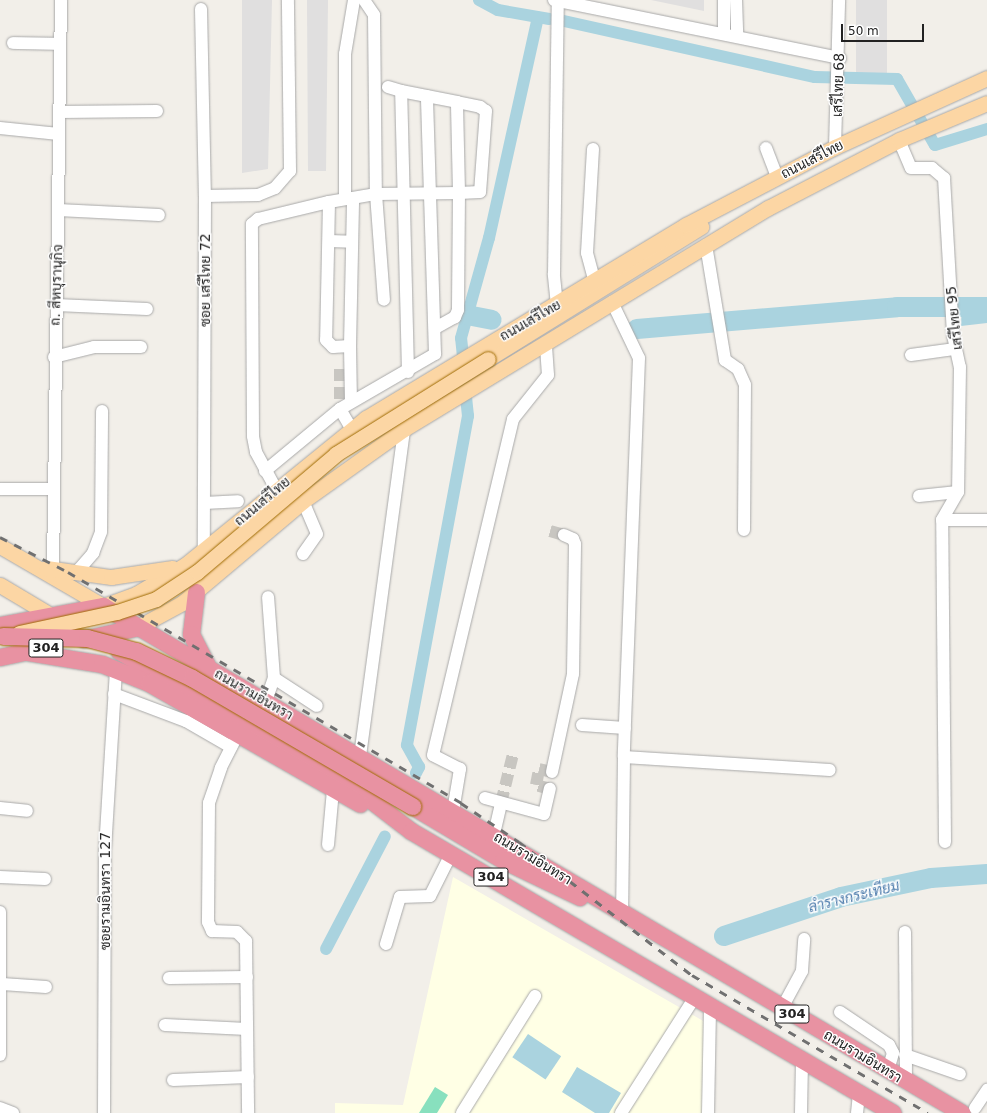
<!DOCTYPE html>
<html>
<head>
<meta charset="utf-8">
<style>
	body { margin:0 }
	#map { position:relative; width:987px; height:1113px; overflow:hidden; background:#f2efe9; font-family:"DejaVu Sans",Sarabun,sans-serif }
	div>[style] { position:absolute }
	.residential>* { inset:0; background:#e0dfdf; transform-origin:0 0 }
	.education>* { inset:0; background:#ffffe5 }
	.pitch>* { inset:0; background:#88e0be }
	.water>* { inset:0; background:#aad3df; transform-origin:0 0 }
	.canal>* { height:12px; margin:-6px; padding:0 6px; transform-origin:6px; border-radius:6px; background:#aad3df }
	.river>* { height:20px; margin:-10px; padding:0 10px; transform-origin:10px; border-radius:10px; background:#aad3df }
	.minor-tunnel>* { height:12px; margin-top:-6px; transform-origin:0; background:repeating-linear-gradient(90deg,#c8c6c1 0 12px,transparent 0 18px) }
	.roads { filter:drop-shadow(0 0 1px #a9a9a9) drop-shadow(0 0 1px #a9a9a9) }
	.minor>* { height:12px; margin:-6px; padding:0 6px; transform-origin:6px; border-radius:6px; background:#fff }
	.major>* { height:15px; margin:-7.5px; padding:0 7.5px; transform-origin:7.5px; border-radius:7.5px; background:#fcd6a4 }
	.highway>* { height:17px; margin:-8.5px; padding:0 8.5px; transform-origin:8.5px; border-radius:8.5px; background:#e892a2 }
	.rail>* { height:3px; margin-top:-1.5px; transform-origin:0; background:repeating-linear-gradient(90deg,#707070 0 8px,transparent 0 16px) }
	.bridges { filter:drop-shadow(0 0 1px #a06b00) drop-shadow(0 0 1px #a06b00) }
	.major-bridge>* { height:15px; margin:-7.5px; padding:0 7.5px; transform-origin:7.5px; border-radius:7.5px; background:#fcd6a4 }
	.highway-bridge>* { height:17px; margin:-8.5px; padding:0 8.5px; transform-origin:8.5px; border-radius:8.5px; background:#e892a2 }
	span { translate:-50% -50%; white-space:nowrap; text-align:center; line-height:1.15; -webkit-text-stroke:3px #fff; paint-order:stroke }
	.shield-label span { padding:1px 3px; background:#fff; border:1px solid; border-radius:3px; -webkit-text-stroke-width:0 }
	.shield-label { font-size:13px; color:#222; font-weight:700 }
	.street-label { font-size:14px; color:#222 }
	.water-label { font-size:15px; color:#4a7aab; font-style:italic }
	.scale { position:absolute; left:841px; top:24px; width:83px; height:18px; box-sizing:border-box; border:2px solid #222; border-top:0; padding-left:5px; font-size:12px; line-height:14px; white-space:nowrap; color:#222; -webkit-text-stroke:3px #fff; paint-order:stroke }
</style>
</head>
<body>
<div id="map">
	<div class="residential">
		<i style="clip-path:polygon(242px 0,272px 0,268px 169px,242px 173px)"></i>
		<i style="clip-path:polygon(307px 0,328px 0,326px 171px,308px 171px)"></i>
		<i style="clip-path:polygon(651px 0,704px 0,704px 11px)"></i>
		<i style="left:856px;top:0;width:31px;height:76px"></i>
	</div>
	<div class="education">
		<i style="clip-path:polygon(453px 877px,705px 1022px,705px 1113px,335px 1113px,335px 1103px,403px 1105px)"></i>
	</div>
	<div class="pitch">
		<i style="clip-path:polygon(435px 1087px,448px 1095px,437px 1113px,419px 1113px)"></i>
	</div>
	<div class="water">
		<i style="clip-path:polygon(962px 301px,987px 302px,987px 323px,961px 326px)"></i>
		<i style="left:528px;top:1034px;width:40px;height:28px;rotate:34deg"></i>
		<i style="clip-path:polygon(577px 1067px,621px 1093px,609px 1113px,595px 1113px,562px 1092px)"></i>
	</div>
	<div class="canal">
		<i style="left:479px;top:0;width:21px;rotate:28deg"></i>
		<i style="left:498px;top:10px;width:52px;rotate:10deg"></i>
		<i style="left:564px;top:21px;width:257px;rotate:12.6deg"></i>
		<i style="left:815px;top:77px;width:82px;rotate:1.4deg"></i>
		<i style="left:897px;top:79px;width:76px;rotate:60.1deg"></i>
		<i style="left:935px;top:145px;width:54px;rotate:-17.1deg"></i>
		<i style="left:464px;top:366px;width:28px;rotate:-96deg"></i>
		<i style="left:461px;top:338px;width:104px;rotate:-74.4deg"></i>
		<i style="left:489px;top:238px;width:226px;rotate:-77.5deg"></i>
		<i style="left:416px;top:773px;width:7px;rotate:-63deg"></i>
		<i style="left:419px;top:767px;width:25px;rotate:-119deg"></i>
		<i style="left:407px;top:745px;width:335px;rotate:-79.5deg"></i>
		<i style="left:468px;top:416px;width:31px;rotate:-96deg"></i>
		<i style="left:326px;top:949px;width:127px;rotate:-62.4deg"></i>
	</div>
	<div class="river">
		<i style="left:467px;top:315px;width:25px;rotate:11deg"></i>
		<i style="left:637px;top:329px;width:261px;rotate:-4.8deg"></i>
		<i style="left:897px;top:307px;width:90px"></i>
		<i style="left:724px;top:936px;width:123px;rotate:-18.4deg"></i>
		<i style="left:841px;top:897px;width:92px;rotate:-11.9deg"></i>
		<i style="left:931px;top:878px;width:56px;rotate:-4.1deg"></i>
	</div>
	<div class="minor-tunnel">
		<i style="left:340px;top:369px;width:40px;rotate:90deg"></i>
		<i style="left:550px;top:531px;width:15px;rotate:16deg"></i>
		<i style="left:550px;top:789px;width:15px;rotate:-164deg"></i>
		<i style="left:536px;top:785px;width:16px;rotate:-79deg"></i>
		<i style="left:539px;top:769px;width:13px;rotate:13deg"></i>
		<i style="left:501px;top:803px;width:50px;rotate:-76.2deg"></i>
	</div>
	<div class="roads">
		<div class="minor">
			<i style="left:364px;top:0;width:18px;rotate:56deg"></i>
			<i style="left:374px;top:15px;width:179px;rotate:89.4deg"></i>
			<i style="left:376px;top:194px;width:106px;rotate:85.7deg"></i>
			<i style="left:554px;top:0;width:292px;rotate:11.5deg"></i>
			<i style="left:724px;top:0;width:32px;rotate:90deg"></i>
			<i style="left:736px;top:0;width:34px;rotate:88deg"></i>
			<i style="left:201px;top:9px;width:187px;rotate:88.8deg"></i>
			<i style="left:205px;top:196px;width:355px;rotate:90.2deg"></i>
			<i style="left:13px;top:43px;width:47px;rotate:1.2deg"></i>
			<i style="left:388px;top:87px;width:14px;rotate:17deg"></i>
			<i style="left:59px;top:112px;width:98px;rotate:-0.6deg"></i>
			<i style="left:0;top:128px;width:59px;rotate:5.8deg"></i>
			<i style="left:899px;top:140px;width:30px;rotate:67deg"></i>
			<i style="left:911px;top:168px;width:21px"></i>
			<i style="left:932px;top:168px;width:16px;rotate:40deg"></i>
			<i style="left:944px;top:178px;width:157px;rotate:86.7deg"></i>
			<i style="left:953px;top:335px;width:33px;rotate:78deg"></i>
			<i style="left:960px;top:367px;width:125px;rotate:90.9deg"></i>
			<i style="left:958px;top:492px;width:32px;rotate:120deg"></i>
			<i style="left:835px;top:147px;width:147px;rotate:-88.4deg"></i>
			<i style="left:766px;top:148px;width:31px;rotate:69deg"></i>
			<i style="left:593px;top:149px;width:104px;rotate:93.3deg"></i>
			<i style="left:587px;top:253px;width:30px;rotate:75deg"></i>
			<i style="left:205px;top:196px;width:53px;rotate:-1.1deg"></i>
			<i style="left:258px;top:195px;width:18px;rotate:-22deg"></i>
			<i style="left:275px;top:188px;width:23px;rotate:-49deg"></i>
			<i style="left:290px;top:171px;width:171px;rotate:-90.7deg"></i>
			<i style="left:345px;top:199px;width:145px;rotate:-90deg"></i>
			<i style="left:345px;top:54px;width:55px;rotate:-80.5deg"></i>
			<i style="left:329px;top:202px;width:48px;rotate:-9.7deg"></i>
			<i style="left:376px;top:194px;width:83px;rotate:-0.7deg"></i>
			<i style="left:459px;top:193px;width:117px;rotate:90.5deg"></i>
			<i style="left:458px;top:310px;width:8px;rotate:113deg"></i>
			<i style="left:455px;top:317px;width:23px;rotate:151deg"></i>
			<i style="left:58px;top:210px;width:101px;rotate:2.8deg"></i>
			<i style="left:329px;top:241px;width:23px;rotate:2deg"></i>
			<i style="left:706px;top:245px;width:117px;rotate:80.6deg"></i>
			<i style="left:725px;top:360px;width:16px;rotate:35deg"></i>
			<i style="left:738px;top:369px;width:17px;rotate:66deg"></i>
			<i style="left:745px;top:385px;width:145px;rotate:90.4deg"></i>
			<i style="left:612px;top:302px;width:62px;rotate:64.3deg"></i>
			<i style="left:639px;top:358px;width:399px;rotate:92.2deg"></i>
			<i style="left:624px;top:757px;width:158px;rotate:90.7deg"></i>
			<i style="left:56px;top:305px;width:91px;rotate:2.5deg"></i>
			<i style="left:557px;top:305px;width:31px;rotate:-96deg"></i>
			<i style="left:554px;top:274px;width:272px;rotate:-89.2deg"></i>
			<i style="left:350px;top:346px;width:56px;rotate:89deg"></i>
			<i style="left:911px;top:355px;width:43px;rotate:-7.9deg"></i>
			<i style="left:54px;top:357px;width:41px;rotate:-14deg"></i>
			<i style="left:94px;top:347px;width:47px"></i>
			<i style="left:408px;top:372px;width:281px;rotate:-91.4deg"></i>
			<i style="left:401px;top:91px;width:57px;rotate:11.1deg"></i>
			<i style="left:457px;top:102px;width:24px;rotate:12deg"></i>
			<i style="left:480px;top:107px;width:7px;rotate:34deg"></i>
			<i style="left:486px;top:111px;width:81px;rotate:94.2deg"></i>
			<i style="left:480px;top:192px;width:21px;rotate:177deg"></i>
			<i style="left:459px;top:193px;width:91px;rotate:-91.3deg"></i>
			<i style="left:340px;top:409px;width:22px;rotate:60deg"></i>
			<i style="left:265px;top:471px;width:97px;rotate:-39.6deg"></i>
			<i style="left:340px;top:409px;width:110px;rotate:-30.1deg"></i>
			<i style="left:435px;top:354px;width:258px;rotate:-91.8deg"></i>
			<i style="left:0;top:489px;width:52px"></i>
			<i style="left:276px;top:489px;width:42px;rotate:-118.4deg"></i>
			<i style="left:256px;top:452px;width:16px;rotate:-101deg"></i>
			<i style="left:253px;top:436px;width:212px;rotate:-90.3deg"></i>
			<i style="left:252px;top:224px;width:8px;rotate:-40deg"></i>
			<i style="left:258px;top:219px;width:73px;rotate:-13.5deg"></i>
			<i style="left:329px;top:202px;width:138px;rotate:91.2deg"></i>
			<i style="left:326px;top:340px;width:10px;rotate:45deg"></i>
			<i style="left:333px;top:347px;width:17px;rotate:-3deg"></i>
			<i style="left:350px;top:346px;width:148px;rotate:-88.8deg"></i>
			<i style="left:919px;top:496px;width:39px;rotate:-6deg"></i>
			<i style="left:204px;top:503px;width:34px;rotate:-3deg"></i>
			<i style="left:303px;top:554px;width:24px;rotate:-55deg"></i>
			<i style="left:317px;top:534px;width:36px;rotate:-113deg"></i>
			<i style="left:53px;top:570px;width:570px;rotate:-89.2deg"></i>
			<i style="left:75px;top:574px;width:28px;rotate:-49deg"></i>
			<i style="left:93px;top:553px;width:22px;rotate:-69deg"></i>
			<i style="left:101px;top:532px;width:121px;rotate:-89.5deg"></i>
			<i style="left:274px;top:678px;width:51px;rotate:33.1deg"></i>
			<i style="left:114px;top:694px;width:77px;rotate:20.6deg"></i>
			<i style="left:186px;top:721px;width:52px;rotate:30deg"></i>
			<i style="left:266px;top:701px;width:24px;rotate:-71deg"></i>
			<i style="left:274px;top:678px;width:81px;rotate:-94.2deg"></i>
			<i style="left:582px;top:725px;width:43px;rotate:4deg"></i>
			<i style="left:238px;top:734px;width:38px;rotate:117deg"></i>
			<i style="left:221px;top:768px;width:37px;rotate:109deg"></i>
			<i style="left:209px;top:803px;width:119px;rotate:90.5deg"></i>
			<i style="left:208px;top:922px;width:10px;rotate:66deg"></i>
			<i style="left:212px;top:931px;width:25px;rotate:2deg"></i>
			<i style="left:237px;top:932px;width:13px;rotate:45deg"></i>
			<i style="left:246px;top:941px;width:172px;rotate:89.3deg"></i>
			<i style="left:360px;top:756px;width:330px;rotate:-82.3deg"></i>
			<i style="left:624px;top:757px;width:206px;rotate:3.6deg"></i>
			<i style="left:552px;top:772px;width:100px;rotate:-77.9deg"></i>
			<i style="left:573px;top:674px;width:130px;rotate:-89.1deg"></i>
			<i style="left:575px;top:544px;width:5px;rotate:-112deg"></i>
			<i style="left:573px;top:539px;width:10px;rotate:-156deg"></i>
			<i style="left:485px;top:798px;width:61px;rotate:15.2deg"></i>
			<i style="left:544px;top:814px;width:26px;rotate:-77deg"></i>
			<i style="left:0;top:808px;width:27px;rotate:6deg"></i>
			<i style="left:453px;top:811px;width:43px;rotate:-80.5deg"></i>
			<i style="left:460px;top:769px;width:30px;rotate:-153deg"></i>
			<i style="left:433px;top:755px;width:345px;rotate:-76.6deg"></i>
			<i style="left:513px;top:419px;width:56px;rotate:-51.5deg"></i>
			<i style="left:548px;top:375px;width:32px;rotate:-94deg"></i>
			<i style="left:494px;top:834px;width:32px;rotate:-77deg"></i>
			<i style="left:945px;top:842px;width:322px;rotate:-90.5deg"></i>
			<i style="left:942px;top:520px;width:45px"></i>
			<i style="left:328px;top:845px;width:55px;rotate:-84.8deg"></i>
			<i style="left:0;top:877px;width:45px;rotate:2.5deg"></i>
			<i style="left:0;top:912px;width:143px;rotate:90deg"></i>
			<i style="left:905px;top:932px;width:149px;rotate:89.6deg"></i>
			<i style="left:386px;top:944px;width:49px;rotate:-73.4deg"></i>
			<i style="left:400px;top:897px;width:30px;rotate:-2deg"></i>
			<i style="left:430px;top:896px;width:47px;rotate:-63.4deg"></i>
			<i style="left:169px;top:978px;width:78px;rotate:-0.7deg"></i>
			<i style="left:2px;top:984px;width:44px;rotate:3.9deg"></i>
			<i style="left:782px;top:1008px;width:42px;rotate:-61.6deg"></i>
			<i style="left:802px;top:971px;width:32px;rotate:-86deg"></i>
			<i style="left:840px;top:1012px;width:59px;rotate:34deg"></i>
			<i style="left:889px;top:1045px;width:9px;rotate:63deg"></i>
			<i style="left:893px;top:1053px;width:19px;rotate:106deg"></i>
			<i style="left:165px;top:1025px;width:82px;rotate:2.8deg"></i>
			<i style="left:905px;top:1055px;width:58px;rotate:19.1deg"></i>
			<i style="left:173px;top:1080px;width:75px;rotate:-2.3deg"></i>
			<i style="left:0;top:1108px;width:14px;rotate:21deg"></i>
			<i style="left:975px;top:1108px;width:22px;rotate:-56deg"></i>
			<i style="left:104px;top:1113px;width:263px;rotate:-89.8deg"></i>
			<i style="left:105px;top:850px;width:181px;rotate:-86.5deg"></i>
			<i style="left:462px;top:1113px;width:138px;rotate:-58deg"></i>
			<i style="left:621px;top:1113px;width:138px;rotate:-57.5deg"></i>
			<i style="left:708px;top:1113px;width:108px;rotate:-88.9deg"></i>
			<i style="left:801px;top:1113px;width:54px;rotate:-88.9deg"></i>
			<i style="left:857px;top:1113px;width:20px;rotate:-84deg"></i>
		</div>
		<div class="major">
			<i style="left:488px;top:359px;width:251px;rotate:-31.8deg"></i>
			<i style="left:0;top:546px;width:119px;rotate:30.2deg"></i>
			<i style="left:103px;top:606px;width:35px;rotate:-20deg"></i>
			<i style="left:136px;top:594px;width:57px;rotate:-30.6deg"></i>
			<i style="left:185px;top:565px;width:233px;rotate:-39.1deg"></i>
			<i style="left:366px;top:418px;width:374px;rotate:-31.1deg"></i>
			<i style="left:686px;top:225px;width:168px;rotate:-27.6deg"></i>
			<i style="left:835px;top:147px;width:167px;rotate:-24.4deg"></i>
			<i style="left:46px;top:568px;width:66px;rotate:7.9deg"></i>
			<i style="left:111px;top:577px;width:62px;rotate:-8.4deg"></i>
			<i style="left:0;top:585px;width:61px;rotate:30.8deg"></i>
			<i style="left:138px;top:627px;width:50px;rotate:-28.6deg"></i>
			<i style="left:182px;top:603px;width:158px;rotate:-40.1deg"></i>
			<i style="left:303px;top:501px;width:124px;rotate:-35.5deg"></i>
			<i style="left:404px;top:429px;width:426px;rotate:-31.3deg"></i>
			<i style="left:768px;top:208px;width:148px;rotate:-27.4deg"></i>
			<i style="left:899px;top:140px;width:95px;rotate:-22.8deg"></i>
		</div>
		<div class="highway">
			<i style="left:196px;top:592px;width:42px;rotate:96.8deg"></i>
			<i style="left:191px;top:634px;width:35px;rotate:63deg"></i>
			<i style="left:0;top:625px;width:105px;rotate:-10.5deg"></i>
			<i style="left:103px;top:606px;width:997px;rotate:30.55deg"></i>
			<i style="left:84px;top:639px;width:55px;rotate:-12.5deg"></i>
			<i style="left:119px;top:651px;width:273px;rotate:30.1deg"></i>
			<i style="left:355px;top:788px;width:71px;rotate:37.5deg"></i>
			<i style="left:411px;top:831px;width:558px;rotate:30.33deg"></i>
			<i style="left:28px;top:652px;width:75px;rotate:9.2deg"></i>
			<i style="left:102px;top:664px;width:51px;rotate:22deg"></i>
			<i style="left:149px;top:683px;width:243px;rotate:29.8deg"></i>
			<i style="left:0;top:657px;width:40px;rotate:-12deg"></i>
			<i style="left:412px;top:806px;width:106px;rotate:30.7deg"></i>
			<i style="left:503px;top:860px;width:85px;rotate:25.7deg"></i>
		</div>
	</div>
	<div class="rail">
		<i style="left:0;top:537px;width:76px;rotate:27.2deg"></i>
		<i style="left:68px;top:572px;width:456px;rotate:30.4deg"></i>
		<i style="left:461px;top:803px;width:70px;rotate:33.9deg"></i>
		<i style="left:519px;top:842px;width:218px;rotate:37.6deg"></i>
		<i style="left:692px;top:975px;width:273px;rotate:30.3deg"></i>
	</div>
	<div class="bridges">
		<div class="major-bridge">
			<i style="left:19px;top:633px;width:100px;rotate:-12.1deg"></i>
			<i style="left:117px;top:612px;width:41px;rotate:-18.4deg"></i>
			<i style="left:156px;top:599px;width:49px;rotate:-33.4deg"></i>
			<i style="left:197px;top:572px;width:182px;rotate:-40.3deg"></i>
			<i style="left:336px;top:454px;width:179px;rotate:-32deg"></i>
		</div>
		<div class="highway-bridge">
			<i style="left:3px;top:636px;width:84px;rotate:1.4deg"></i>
			<i style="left:87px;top:638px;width:51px;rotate:14.9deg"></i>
			<i style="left:136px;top:651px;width:62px;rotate:25.7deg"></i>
			<i style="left:192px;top:678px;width:255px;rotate:30.2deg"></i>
		</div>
	</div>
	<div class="shield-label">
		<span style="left:46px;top:648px">304</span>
		<span style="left:491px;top:877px">304</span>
		<span style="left:792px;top:1014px">304</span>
	</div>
	<div class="street-label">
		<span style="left:838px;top:85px;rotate:-88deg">เสรีไทย 68</span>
		<span style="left:812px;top:159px;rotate:-27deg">ถนนเสรีไทย</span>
		<span style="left:205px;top:280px;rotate:-90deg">ซอย เสรีไทย 72</span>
		<span style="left:56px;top:285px;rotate:-88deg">ถ. สีหบุรานุกิจ</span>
		<span style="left:954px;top:318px;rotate:-96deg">เสรีไทย 95</span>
		<span style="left:530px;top:320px;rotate:-30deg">ถนนเสรีไทย</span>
		<span style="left:262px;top:501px;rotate:-40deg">ถนนเสรีไทย</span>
		<span style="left:254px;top:694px;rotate:30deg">ถนนรามอินทรา</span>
		<span style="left:533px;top:858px;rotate:31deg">ถนนรามอินทรา</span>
		<span style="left:105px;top:891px;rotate:-90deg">ซอยรามอินทรา 127</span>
		<span style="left:863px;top:1056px;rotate:31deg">ถนนรามอินทรา</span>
	</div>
	<div class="water-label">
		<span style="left:854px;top:897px;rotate:-14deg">ลำรางกระเทียม</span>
	</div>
	<div class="scale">50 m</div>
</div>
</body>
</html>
